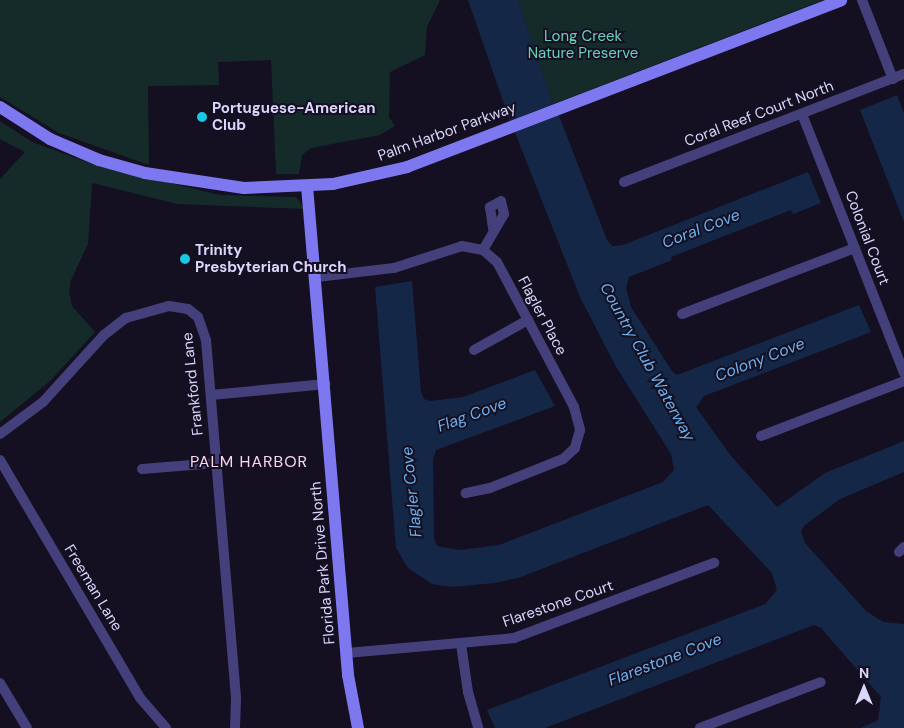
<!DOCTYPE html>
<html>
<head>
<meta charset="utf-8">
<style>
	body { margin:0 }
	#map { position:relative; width:904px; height:728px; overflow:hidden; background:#141021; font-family:"DM Sans",sans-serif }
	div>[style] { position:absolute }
	.green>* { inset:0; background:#142b2a }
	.water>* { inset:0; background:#152746 }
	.street>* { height:10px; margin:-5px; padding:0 5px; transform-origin:5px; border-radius:5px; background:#44407b }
	.secondary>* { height:12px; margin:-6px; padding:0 6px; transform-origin:6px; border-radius:6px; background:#7d77f0 }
	.dots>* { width:14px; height:14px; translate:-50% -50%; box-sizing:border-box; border:2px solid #141021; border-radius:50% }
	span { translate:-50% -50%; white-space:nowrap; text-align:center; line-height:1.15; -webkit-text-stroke:4px #141021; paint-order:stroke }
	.park-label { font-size:15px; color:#69d2bb }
	.poi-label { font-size:15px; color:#dad5fa; font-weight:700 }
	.left { translate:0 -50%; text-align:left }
	.street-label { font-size:15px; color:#dad5fa }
	.water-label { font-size:16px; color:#6eb0ef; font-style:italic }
	.neighbourhood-label { font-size:16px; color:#fbd7ec; letter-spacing:1px }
	.north { position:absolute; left:839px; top:663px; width:50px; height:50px; -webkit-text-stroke:4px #141021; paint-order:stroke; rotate:0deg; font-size:14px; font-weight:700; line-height:20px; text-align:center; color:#dad5fa }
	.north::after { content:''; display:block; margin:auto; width:18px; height:22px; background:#dad5fa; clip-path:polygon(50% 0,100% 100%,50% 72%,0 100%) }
</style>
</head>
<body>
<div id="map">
	<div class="green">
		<i style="clip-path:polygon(0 0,440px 0,427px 27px,425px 55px,390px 72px,389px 117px,395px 126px,380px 135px,311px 148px,302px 155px,299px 174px,276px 174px,271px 60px,218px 62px,219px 85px,148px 86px,149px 165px,59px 133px,0 97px)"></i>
		<i style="clip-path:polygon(518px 0,823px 0,553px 104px)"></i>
		<i style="clip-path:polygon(0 121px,32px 142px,95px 165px,220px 195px,296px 197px,305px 209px,178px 204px,92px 183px,88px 244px,71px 280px,69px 292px,72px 306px,95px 332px,50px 381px,0 422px,0 179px,25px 152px,0 139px)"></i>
	</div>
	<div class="water">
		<i style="clip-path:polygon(468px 0,518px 0,553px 104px,510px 121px)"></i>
		<i style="clip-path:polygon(897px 95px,904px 113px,904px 222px,860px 110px)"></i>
		<i style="clip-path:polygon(558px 113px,607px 240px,612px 246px,623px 245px,808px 172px,821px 203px,793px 214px,791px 210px,671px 257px,672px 260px,629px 277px,626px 288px,631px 307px,672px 371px,677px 375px,859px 305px,871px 332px,704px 396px,696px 407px,731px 456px,777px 507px,825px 473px,904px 441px,904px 472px,840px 499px,805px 525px,801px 531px,805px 543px,866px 611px,883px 622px,904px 624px,904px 728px,861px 728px,878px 720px,881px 697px,821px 628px,814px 625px,545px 728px,495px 728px,487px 710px,765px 604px,777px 590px,772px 573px,708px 505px,518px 578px,494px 583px,452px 587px,432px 584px,408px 568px,396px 548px,375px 287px,412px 281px,421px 392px,424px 399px,430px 401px,463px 397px,535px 370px,555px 406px,436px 450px,433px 460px,434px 538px,437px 546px,459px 550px,499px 545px,663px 482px,674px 470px,671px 454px,615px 365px,580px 297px,514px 130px)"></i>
	</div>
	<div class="street">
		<i style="left:862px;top:0;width:85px;rotate:68.6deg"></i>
		<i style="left:802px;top:114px;width:278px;rotate:68.5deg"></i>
		<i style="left:624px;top:182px;width:300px;rotate:-21.1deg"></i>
		<i style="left:483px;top:250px;width:42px;rotate:-59.7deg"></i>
		<i style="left:504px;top:214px;width:13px;rotate:-103deg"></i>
		<i style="left:501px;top:201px;width:13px;rotate:151deg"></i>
		<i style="left:490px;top:207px;width:21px;rotate:82deg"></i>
		<i style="left:317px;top:277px;width:78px;rotate:-6.7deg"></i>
		<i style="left:394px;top:268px;width:71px;rotate:-17.9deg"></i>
		<i style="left:462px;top:246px;width:21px;rotate:11deg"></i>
		<i style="left:483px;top:250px;width:18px;rotate:41deg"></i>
		<i style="left:497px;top:262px;width:164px;rotate:62deg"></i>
		<i style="left:574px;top:407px;width:24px;rotate:75deg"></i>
		<i style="left:580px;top:430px;width:19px;rotate:106deg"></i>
		<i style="left:575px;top:448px;width:16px;rotate:137deg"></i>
		<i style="left:563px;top:459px;width:79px;rotate:158.3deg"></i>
		<i style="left:490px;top:488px;width:25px;rotate:168deg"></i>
		<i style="left:682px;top:314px;width:185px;rotate:-20.9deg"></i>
		<i style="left:474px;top:350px;width:62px;rotate:-29.1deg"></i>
		<i style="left:211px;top:395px;width:115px;rotate:-5.5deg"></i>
		<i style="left:0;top:434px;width:54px;rotate:-36.7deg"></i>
		<i style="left:43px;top:402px;width:91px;rotate:-47.7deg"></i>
		<i style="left:104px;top:335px;width:28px;rotate:-38deg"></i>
		<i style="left:126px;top:318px;width:45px;rotate:-15.6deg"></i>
		<i style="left:169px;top:306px;width:19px;rotate:9deg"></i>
		<i style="left:188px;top:309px;width:13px;rotate:39deg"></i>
		<i style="left:198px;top:317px;width:24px;rotate:71deg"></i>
		<i style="left:206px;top:340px;width:360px;rotate:85.2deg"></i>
		<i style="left:236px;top:699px;width:29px;rotate:92deg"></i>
		<i style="left:761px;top:436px;width:153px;rotate:-21deg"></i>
		<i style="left:0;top:460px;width:277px;rotate:59.5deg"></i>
		<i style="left:141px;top:699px;width:38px;rotate:49deg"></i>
		<i style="left:142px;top:469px;width:74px;rotate:-4.6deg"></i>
		<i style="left:899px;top:552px;width:7px;rotate:-45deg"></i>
		<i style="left:461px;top:644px;width:49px;rotate:81.7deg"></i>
		<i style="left:468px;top:692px;width:37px;rotate:74deg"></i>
		<i style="left:347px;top:653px;width:168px;rotate:-5.1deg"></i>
		<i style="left:514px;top:638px;width:214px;rotate:-20.6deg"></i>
		<i style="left:0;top:683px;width:52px;rotate:59deg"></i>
		<i style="left:700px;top:728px;width:129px;rotate:-20.8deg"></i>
	</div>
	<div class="secondary">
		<i style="left:0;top:107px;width:59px;rotate:32.6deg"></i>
		<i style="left:50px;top:139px;width:53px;rotate:23.2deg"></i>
		<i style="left:99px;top:160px;width:48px;rotate:15.8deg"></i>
		<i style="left:145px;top:173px;width:100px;rotate:8.6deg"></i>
		<i style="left:244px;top:188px;width:89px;rotate:-2.6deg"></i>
		<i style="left:333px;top:184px;width:76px;rotate:-12.9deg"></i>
		<i style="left:407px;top:167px;width:465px;rotate:-21deg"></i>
		<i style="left:307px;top:186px;width:491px;rotate:85.2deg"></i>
		<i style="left:348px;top:675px;width:54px;rotate:79.3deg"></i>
	</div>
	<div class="dots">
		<i style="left:202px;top:117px;background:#19c8e2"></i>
		<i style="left:185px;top:259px;background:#19c8e2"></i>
	</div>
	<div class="park-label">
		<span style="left:583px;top:45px">Long Creek<br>Nature Preserve</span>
	</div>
	<div class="poi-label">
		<span class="left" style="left:212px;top:117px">Portuguese-American<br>Club</span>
		<span class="left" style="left:195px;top:259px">Trinity<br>Presbyterian Church</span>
	</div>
	<div class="street-label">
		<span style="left:759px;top:114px;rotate:-21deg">Coral Reef Court North</span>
		<span style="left:447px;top:132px;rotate:-20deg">Palm Harbor Parkway</span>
		<span style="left:867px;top:238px;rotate:69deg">Colonial Court</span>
		<span style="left:542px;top:316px;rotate:62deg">Flagler Place</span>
		<span style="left:193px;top:384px;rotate:-96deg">Frankford Lane</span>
		<span style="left:323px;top:563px;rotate:-95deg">Florida Park Drive North</span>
		<span style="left:93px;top:588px;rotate:59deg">Freeman Lane</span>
		<span style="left:558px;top:604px;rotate:-19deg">Flarestone Court</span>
	</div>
	<div class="water-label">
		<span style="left:701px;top:229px;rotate:-21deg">Coral Cove</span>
		<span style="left:760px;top:360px;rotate:-21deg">Colony Cove</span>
		<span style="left:647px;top:362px;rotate:61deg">Country Club Waterway</span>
		<span style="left:472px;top:415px;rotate:-20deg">Flag Cove</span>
		<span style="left:412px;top:492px;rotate:-96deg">Flagler Cove</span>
		<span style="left:665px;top:660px;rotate:-21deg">Flarestone Cove</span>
	</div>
	<div class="neighbourhood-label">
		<span style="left:249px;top:462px">PALM HARBOR</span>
	</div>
	<div class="north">N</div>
</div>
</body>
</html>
